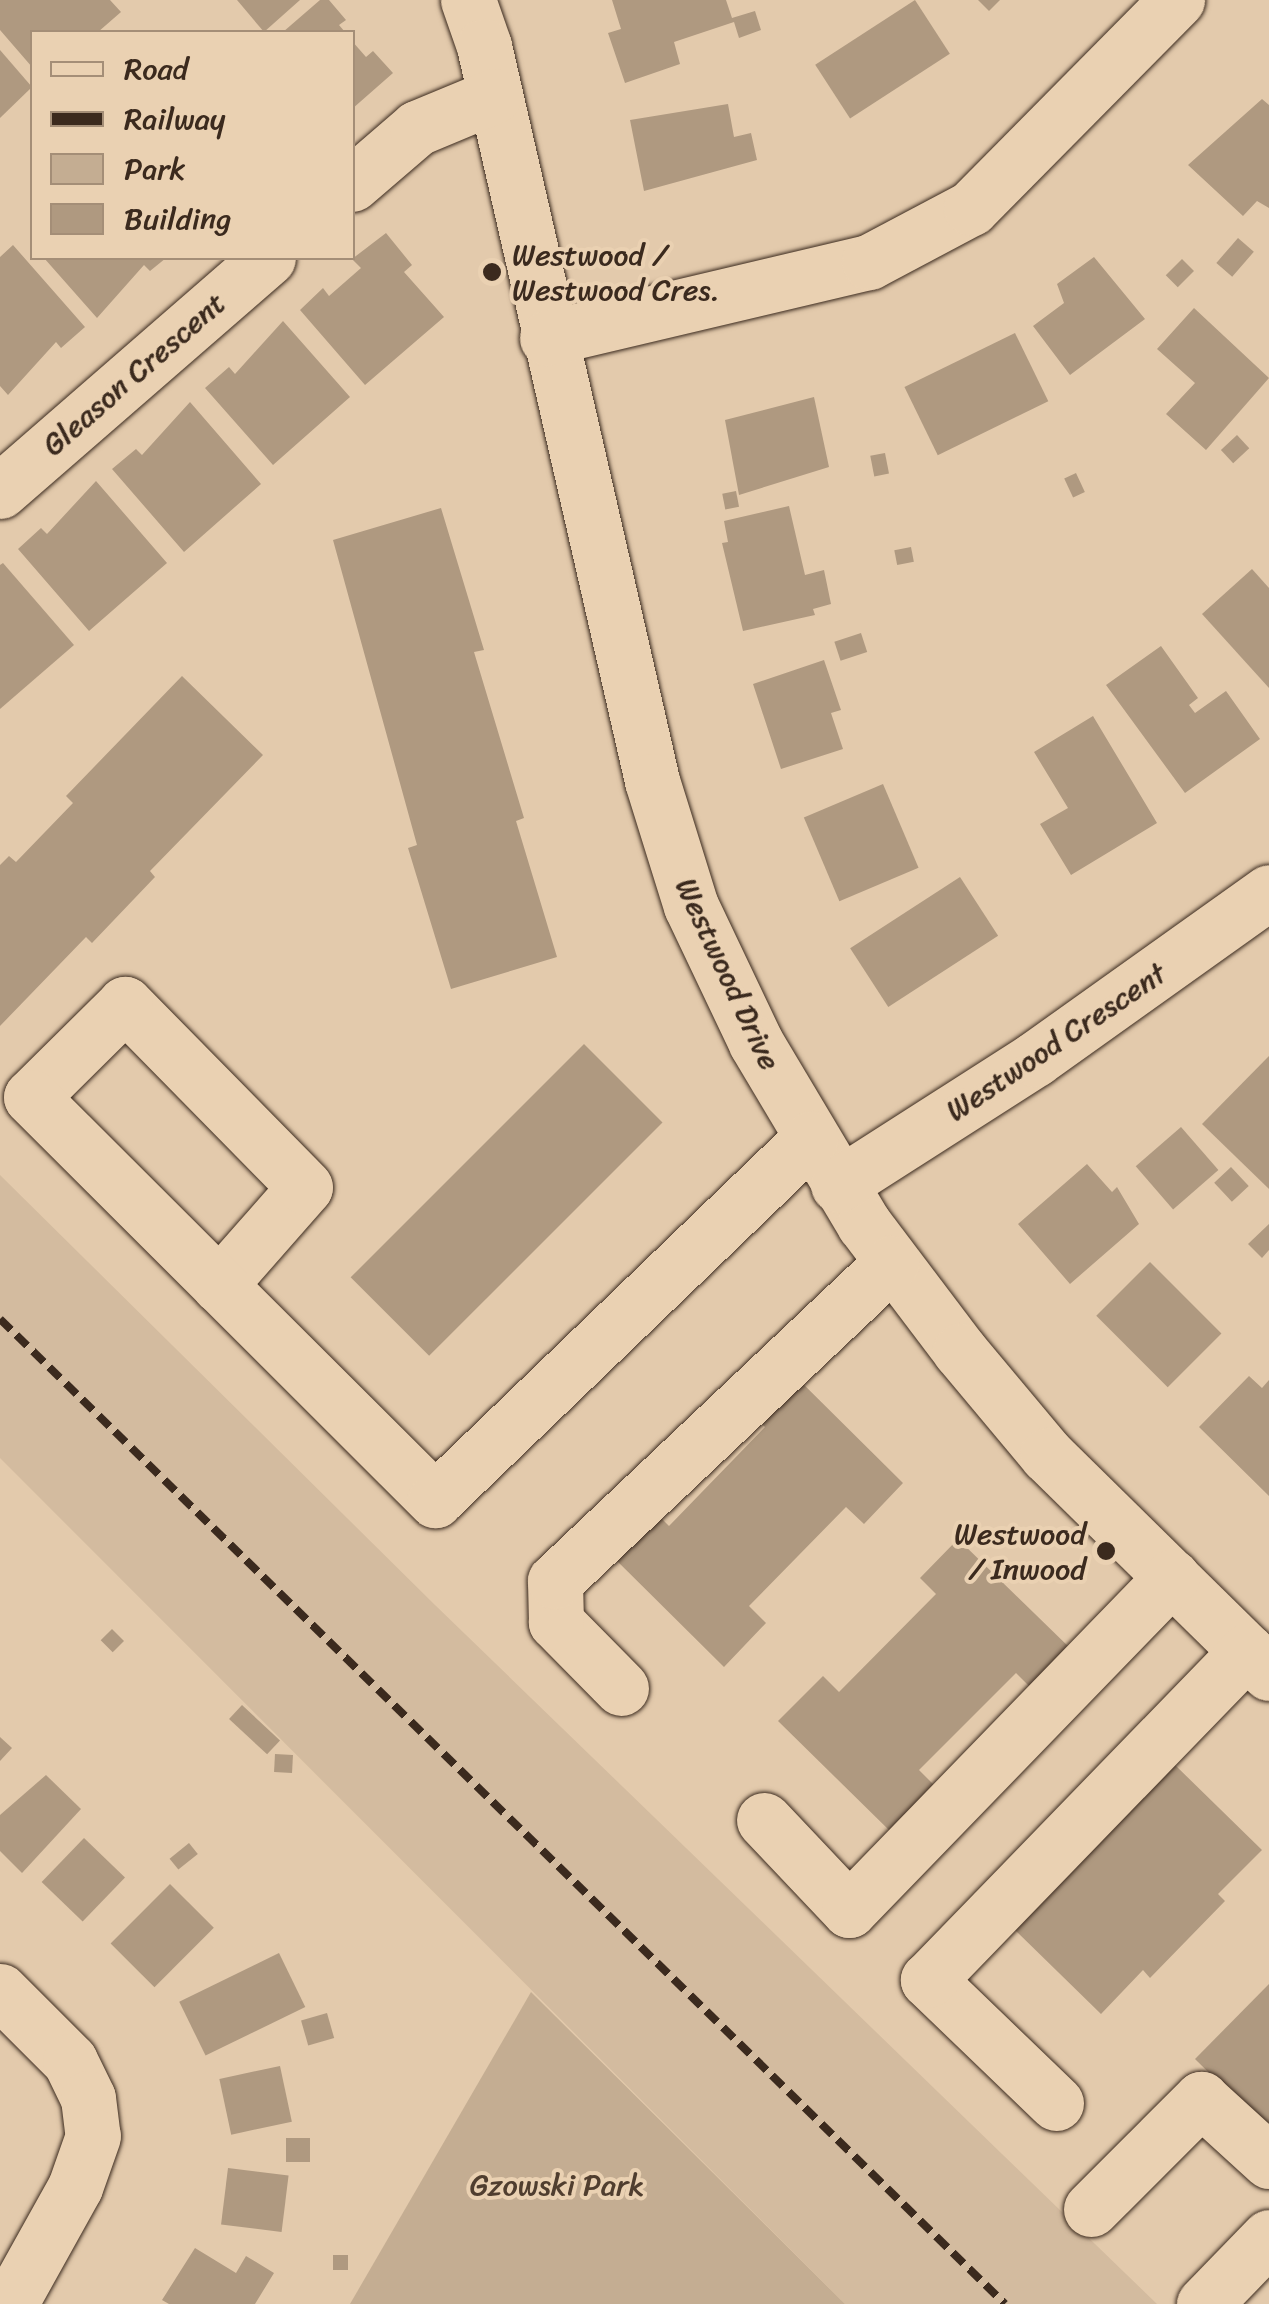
<!DOCTYPE html>
<html>
<head>
<meta charset="utf-8">
<style>
	body { margin:0 }
	#map { position:relative; width:1269px; height:2304px; overflow:hidden; background:#e3caac; font-family:Sriracha,sans-serif }
	div>[style] { position:absolute }
	.built>* { inset:0; background:#d3bb9f }
	.green>* { inset:0; background:#c4ad92 }
	.building>* { inset:0; background:#af9980; transform-origin:0 0 }
	.roads { filter:drop-shadow(0 0 2px #3b2a1e) drop-shadow(0 0 2px #3b2a1e) }
	.minor>* { height:55px; margin:-27.5px; padding:0 27.5px; transform-origin:27.5px; border-radius:27.5px; background:#ead1b2 }
	.rail>* { height:8px; margin-top:-4px; transform-origin:0; background:repeating-linear-gradient(90deg,#3b2a1e 0 15px,transparent 0 23px) }
	.dots>* { width:28px; height:28px; translate:-50% -50%; box-sizing:border-box; border:5px solid #ead1b2; border-radius:50% }
	span { translate:-50% -50%; white-space:nowrap; text-align:center; line-height:1.15; -webkit-text-stroke:8px #ead1b2; paint-order:stroke }
	.poi-label { font-size:30px; color:#3b2a1e }
	.left { translate:0 -50%; text-align:left }
	.right { translate:-100% -50%; text-align:right }
	.street-label { font-size:30px; color:#3b2a1e }
	.park-label { font-size:30px; color:#503e2f }
	.legend { position:absolute; left:30px; top:30px; width:325px; height:230px; box-sizing:border-box; background:#ead1b2; border:2px solid #a48e77; margin:0; padding:12px 18px; list-style:none; font-size:30px; color:#3b2a1e }
	.legend li { display:flex; align-items:center; gap:20px; height:50px }
	.legend b { width:50px; border:2px solid #a48e77 }
</style>
</head>
<body>
<div id="map">
	<div class="built">
		<i style="clip-path:polygon(0 1175px,435px 1605px,1157px 2304px,845px 2304px,0 1458px)"></i>
	</div>
	<div class="green">
		<i style="clip-path:polygon(531px 1992px,845px 2304px,350px 2304px)"></i>
	</div>
	<div class="building">
		<i style="clip-path:polygon(0 0,110px 0,121px 12px,98px 32px,32px 32px,32px 67px,0 30px)"></i>
		<i style="clip-path:polygon(237px 0,300px 0,264px 32px)"></i>
		<i style="clip-path:polygon(320px 0,329px 0,346px 20px,339px 25px,345px 32px,283px 32px)"></i>
		<i style="clip-path:polygon(612px 0,726px 0,732px 18px,755px 11px,761px 30px,739px 38px,734px 22px,674px 42px,680px 64px,625px 83px,608px 33px,621px 29px)"></i>
		<i style="left:915px;top:0;width:64px;height:119px;rotate:57deg"></i>
		<i style="clip-path:polygon(978px 0,1000px 0,989px 11px)"></i>
		<i style="clip-path:polygon(352px 41px,366px 57px,373px 51px,393px 73px,352px 109px)"></i>
		<i style="clip-path:polygon(0 50px,32px 87px,0 118px)"></i>
		<i style="clip-path:polygon(1262px 99px,1269px 105px,1269px 208px,1257px 201px,1243px 216px,1188px 165px)"></i>
		<i style="clip-path:polygon(728px 104px,734px 137px,751px 133px,757px 160px,644px 191px,630px 120px)"></i>
		<i style="clip-path:polygon(386px 233px,412px 265px,404px 272px,444px 317px,365px 385px,300px 310px,323px 288px,329px 296px,361px 268px,352px 259px)"></i>
		<i style="left:1238px;top:238px;width:21px;height:33px;rotate:41deg"></i>
		<i style="clip-path:polygon(13px 245px,85px 327px,61px 348px,56px 342px,8px 395px,0 386px,0 257px)"></i>
		<i style="clip-path:polygon(1094px 257px,1145px 319px,1070px 375px,1033px 326px,1064px 303px,1057px 284px)"></i>
		<i style="clip-path:polygon(44px 258px,166px 258px,150px 271px,144px 265px,97px 318px)"></i>
		<i style="left:1182px;top:259px;width:17px;height:23px;rotate:45deg"></i>
		<i style="clip-path:polygon(1194px 308px,1269px 378px,1206px 450px,1166px 414px,1195px 383px,1157px 349px)"></i>
		<i style="clip-path:polygon(283px 321px,350px 397px,273px 465px,205px 388px,229px 367px,235px 374px)"></i>
		<i style="left:1015px;top:333px;width:76px;height:123px;rotate:64deg"></i>
		<i style="clip-path:polygon(814px 397px,829px 467px,739px 495px,725px 420px)"></i>
		<i style="clip-path:polygon(190px 402px,261px 484px,184px 552px,112px 469px,136px 449px,142px 455px)"></i>
		<i style="left:1237px;top:435px;width:18px;height:22px;rotate:47deg"></i>
		<i style="left:885px;top:453px;width:21px;height:15px;rotate:79deg"></i>
		<i style="left:1076px;top:473px;width:21px;height:13px;rotate:65deg"></i>
		<i style="clip-path:polygon(96px 481px,167px 563px,89px 631px,18px 549px,41px 528px,47px 534px)"></i>
		<i style="left:736px;top:491px;width:16px;height:14px;rotate:79deg"></i>
		<i style="clip-path:polygon(789px 506px,805px 575px,824px 570px,831px 604px,813px 609px,815px 615px,743px 631px,722px 543px,728px 542px,724px 521px)"></i>
		<i style="clip-path:polygon(441px 508px,484px 650px,474px 652px,524px 818px,516px 821px,557px 957px,451px 989px,408px 848px,417px 845px,333px 540px)"></i>
		<i style="left:911px;top:547px;width:15px;height:17px;rotate:79deg"></i>
		<i style="clip-path:polygon(3px 563px,74px 645px,0 709px,0 565px)"></i>
		<i style="clip-path:polygon(1252px 569px,1269px 588px,1269px 688px,1202px 614px)"></i>
		<i style="left:861px;top:633px;width:20px;height:28px;rotate:72deg"></i>
		<i style="clip-path:polygon(1161px 646px,1198px 698px,1189px 705px,1195px 713px,1226px 691px,1260px 739px,1185px 793px,1106px 685px)"></i>
		<i style="clip-path:polygon(824px 660px,841px 710px,831px 713px,843px 749px,781px 769px,753px 684px)"></i>
		<i style="clip-path:polygon(182px 676px,263px 755px,150px 871px,155px 877px,92px 943px,86px 937px,0 1026px,0 865px,9px 856px,16px 862px,73px 803px,66px 796px)"></i>
		<i style="clip-path:polygon(1093px 716px,1157px 823px,1071px 875px,1040px 824px,1068px 808px,1034px 752px)"></i>
		<i style="left:883px;top:784px;width:91px;height:86px;rotate:67deg"></i>
		<i style="left:960px;top:877px;width:70px;height:131px;rotate:57deg"></i>
		<i style="left:584px;top:1044px;width:111px;height:330px;rotate:45deg"></i>
		<i style="clip-path:polygon(1269px 1056px,1269px 1189px,1202px 1124px)"></i>
		<i style="left:1181px;top:1127px;width:57px;height:60px;rotate:49deg"></i>
		<i style="clip-path:polygon(1087px 1164px,1112px 1192px,1117px 1187px,1139px 1224px,1070px 1284px,1018px 1224px)"></i>
		<i style="left:1231px;top:1167px;width:26px;height:23px;rotate:47deg"></i>
		<i style="clip-path:polygon(1269px 1224px,1269px 1250px,1262px 1258px,1248px 1244px)"></i>
		<i style="left:1150px;top:1262px;width:101px;height:76px;rotate:45deg"></i>
		<i style="clip-path:polygon(790px 1371px,903px 1483px,864px 1524px,846px 1507px,749px 1606px,766px 1623px,724px 1667px,610px 1554px,653px 1510px,669px 1526px,765px 1427px,750px 1412px)"></i>
		<i style="clip-path:polygon(1249px 1376px,1262px 1388px,1269px 1380px,1269px 1496px,1199px 1427px)"></i>
		<i style="clip-path:polygon(958px 1539px,1072px 1650px,1033px 1690px,1016px 1673px,919px 1770px,937px 1788px,892px 1833px,778px 1721px,823px 1676px,839px 1692px,936px 1594px,920px 1578px)"></i>
		<i style="left:112px;top:1629px;width:17px;height:16px;rotate:45deg"></i>
		<i style="left:242px;top:1705px;width:52px;height:19px;rotate:43deg"></i>
		<i style="clip-path:polygon(0 1737px,12px 1748px,0 1761px)"></i>
		<i style="left:275px;top:1754px;width:18px;height:18px;rotate:3deg"></i>
		<i style="clip-path:polygon(1174px 1764px,1262px 1850px,1218px 1894px,1225px 1901px,1150px 1978px,1143px 1970px,1101px 2014px,1013px 1928px)"></i>
		<i style="clip-path:polygon(46px 1775px,81px 1809px,22px 1873px,0 1851px,0 1815px)"></i>
		<i style="left:84px;top:1838px;width:57px;height:61px;rotate:44deg"></i>
		<i style="left:189px;top:1843px;width:14px;height:25px;rotate:51deg"></i>
		<i style="left:170px;top:1884px;width:62px;height:84px;rotate:45deg"></i>
		<i style="left:279px;top:1953px;width:60px;height:111px;rotate:64deg"></i>
		<i style="clip-path:polygon(1269px 1984px,1269px 2132px,1195px 2059px)"></i>
		<i style="left:327px;top:2013px;width:26px;height:27px;rotate:74deg"></i>
		<i style="left:280px;top:2066px;width:57px;height:62px;rotate:78deg"></i>
		<i style="left:286px;top:2138px;width:24px;height:24px"></i>
		<i style="left:228px;top:2168px;width:61px;height:57px;rotate:7deg"></i>
		<i style="clip-path:polygon(195px 2248px,236px 2273px,246px 2256px,274px 2273px,255px 2304px,169px 2304px,162px 2300px)"></i>
		<i style="left:333px;top:2255px;width:15px;height:15px"></i>
	</div>
	<div class="roads">
		<div class="minor">
			<i style="left:468px;top:0;width:49px;rotate:70.8deg"></i>
			<i style="left:484px;top:46px;width:754px;rotate:77.12deg"></i>
			<i style="left:652px;top:781px;width:131px;rotate:72.7deg"></i>
			<i style="left:691px;top:906px;width:152px;rotate:64.6deg"></i>
			<i style="left:756px;top:1043px;width:211px;rotate:59.2deg"></i>
			<i style="left:864px;top:1224px;width:159px;rotate:52.9deg"></i>
			<i style="left:960px;top:1351px;width:136px;rotate:50.1deg"></i>
			<i style="left:1047px;top:1455px;width:311px;rotate:44.5deg"></i>
			<i style="left:352px;top:184px;width:86px;rotate:-40.7deg"></i>
			<i style="left:417px;top:128px;width:83px;rotate:-22.6deg"></i>
			<i style="left:547px;top:338px;width:331px;rotate:-13.3deg"></i>
			<i style="left:869px;top:262px;width:115px;rotate:-27.9deg"></i>
			<i style="left:971px;top:208px;width:293px;rotate:-45.3deg"></i>
			<i style="left:0;top:491px;width:355px;rotate:-41deg"></i>
			<i style="left:838px;top:1185px;width:234px;rotate:-32.6deg"></i>
			<i style="left:1035px;top:1059px;width:287px;rotate:-35.5deg"></i>
			<i style="left:219px;top:1285px;width:130px;rotate:-48.7deg"></i>
			<i style="left:305px;top:1187px;width:257px;rotate:-134.5deg"></i>
			<i style="left:125px;top:1004px;width:132px;rotate:135.3deg"></i>
			<i style="left:31px;top:1097px;width:571px;rotate:44.93deg"></i>
			<i style="left:435px;top:1500px;width:521px;rotate:-43.91deg"></i>
			<i style="left:621px;top:1688px;width:93px;rotate:-134.6deg"></i>
			<i style="left:556px;top:1622px;width:41px;rotate:-91.4deg"></i>
			<i style="left:555px;top:1581px;width:463px;rotate:-43.4deg"></i>
			<i style="left:764px;top:1820px;width:124px;rotate:46.6deg"></i>
			<i style="left:849px;top:1910px;width:464px;rotate:-45.9deg"></i>
			<i style="left:0;top:1991px;width:99px;rotate:45deg"></i>
			<i style="left:70px;top:2061px;width:41px;rotate:64.1deg"></i>
			<i style="left:88px;top:2098px;width:38px;rotate:83deg"></i>
			<i style="left:93px;top:2136px;width:54px;rotate:109.4deg"></i>
			<i style="left:75px;top:2187px;width:134px;rotate:119.1deg"></i>
			<i style="left:1056px;top:2103px;width:178px;rotate:-136.1deg"></i>
			<i style="left:928px;top:1980px;width:458px;rotate:-45.9deg"></i>
			<i style="left:1091px;top:2209px;width:156px;rotate:-45deg"></i>
			<i style="left:1201px;top:2099px;width:92px;rotate:42.4deg"></i>
			<i style="left:1204px;top:2304px;width:93px;rotate:-45.9deg"></i>
		</div>
	</div>
	<div class="rail">
		<i style="left:0;top:1319px;width:1407px;rotate:44.42deg"></i>
	</div>
	<div class="dots">
		<i style="left:492px;top:272px;background:#3b2a1e"></i>
		<i style="left:1106px;top:1551px;background:#3b2a1e"></i>
	</div>
	<div class="poi-label">
		<span class="left" style="left:512px;top:272px">Westwood /<br>Westwood Cres.</span>
		<span class="right" style="left:1086px;top:1551px">Westwood<br>/ Inwood</span>
	</div>
	<div class="street-label">
		<span style="left:134px;top:374px;rotate:-41deg">Gleason Crescent</span>
		<span style="left:728px;top:974px;rotate:65deg">Westwood Drive</span>
		<span style="left:1056px;top:1042px;rotate:-34deg">Westwood Crescent</span>
	</div>
	<div class="park-label">
		<span style="left:557px;top:2185px">Gzowski Park</span>
	</div>
	<ul class="legend">
	<li><b style="height:12px;background:#ead1b2"></b>Road</li>
	<li><b style="height:12px;background:#3b2a1e"></b>Railway</li>
	<li><b style="height:28px;background:#c4ad92"></b>Park</li>
	<li><b style="height:28px;background:#af9980"></b>Building</li>
	</ul>
</div>
</body>
</html>
